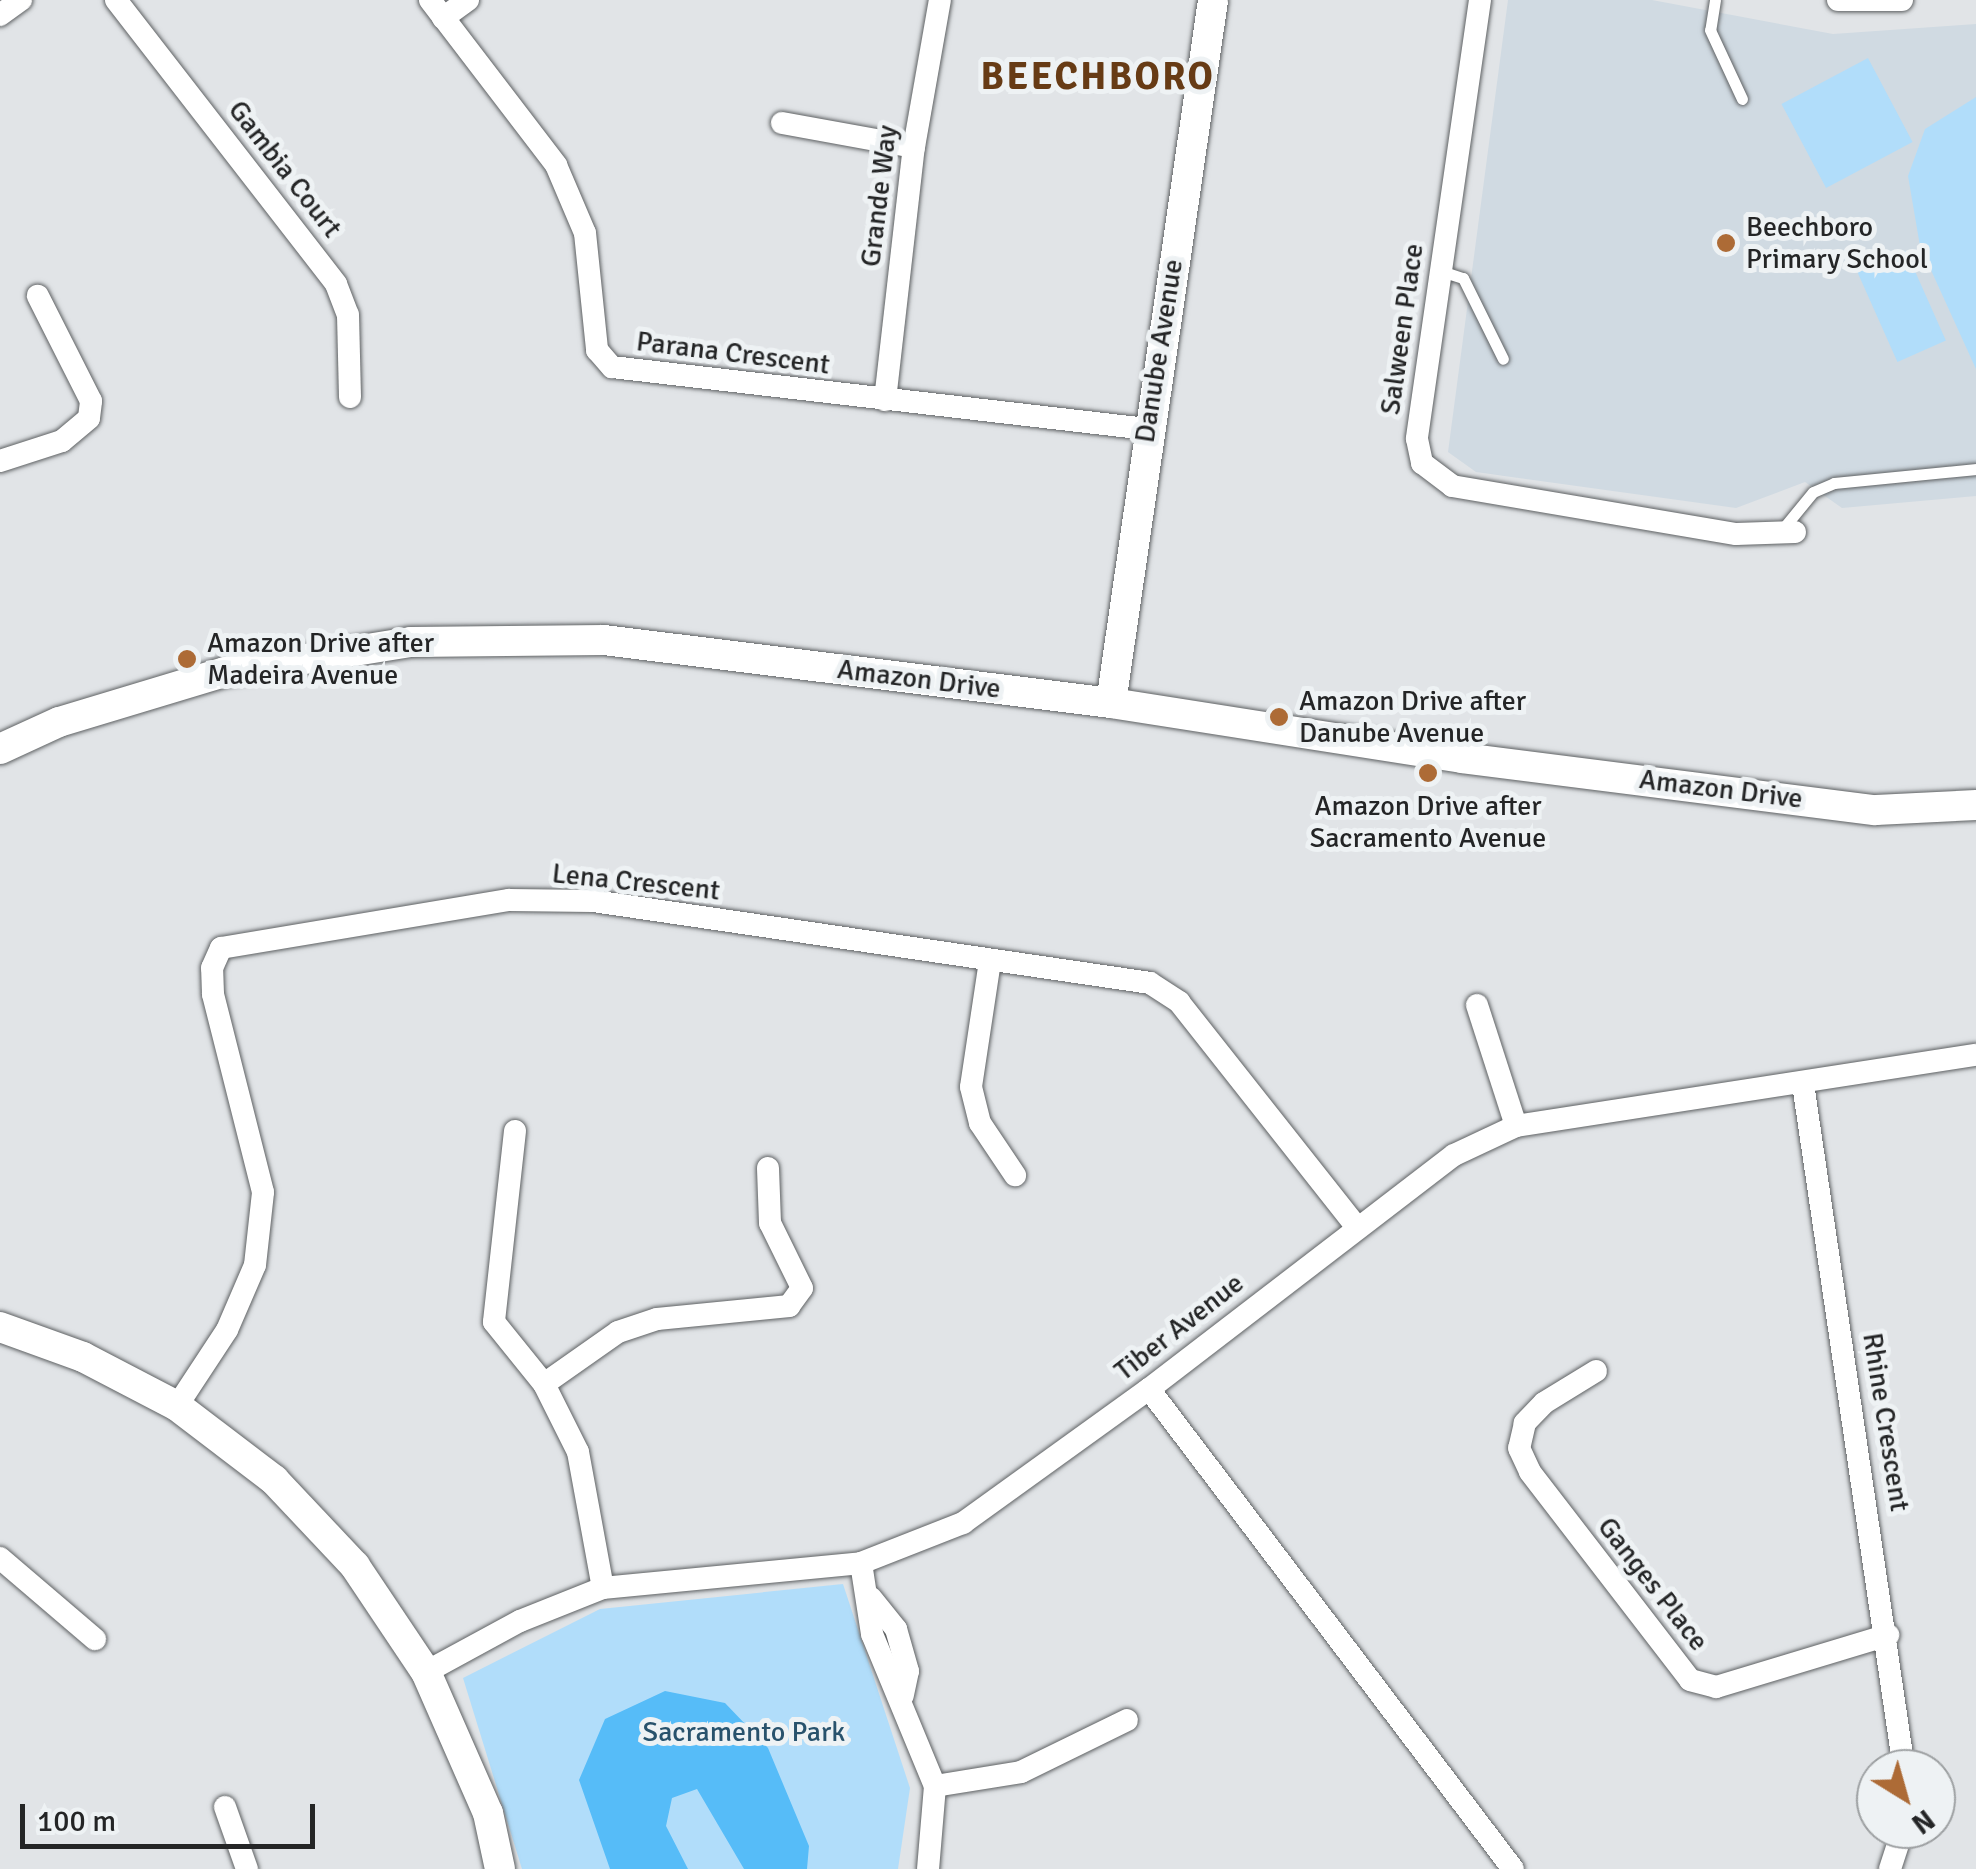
<!DOCTYPE html>
<html>
<head>
<meta charset="utf-8">
<style>
	body { margin:0 }
	#map { position:relative; width:1976px; height:1869px; overflow:hidden; background:#e1e4e7; font-family:Signika,sans-serif }
	div>[style] { position:absolute }
	.built>* { inset:0; background:#d0dae2 }
	.green>* { inset:0; background:#b1ddfa; transform-origin:0 0 }
	.water>* { inset:0; background:#56bcf8 }
	.roads { filter:drop-shadow(0 0 2px #5e6163) drop-shadow(0 0 2px #5e6163) }
	.service>* { height:11px; margin:-5.5px; padding:0 5.5px; transform-origin:5.5px; border-radius:5.5px; background:#fff }
	.minor>* { height:22px; margin:-11px; padding:0 11px; transform-origin:11px; border-radius:11px; background:#fff }
	.tertiary>* { height:30px; margin:-15px; padding:0 15px; transform-origin:15px; border-radius:15px; background:#fff }
	.dots>* { width:28px; height:28px; translate:-50% -50%; box-sizing:border-box; border:5px solid #eef2f4; border-radius:50% }
	span { translate:-50% -50%; white-space:nowrap; text-align:center; line-height:1.15; -webkit-text-stroke:10px #eef2f4; paint-order:stroke }
	.street-label { font-size:28px; color:#242526 }
	.poi-label { font-size:28px; color:#242526 }
	.left { translate:0 -50%; text-align:left }
	.park-label { font-size:28px; color:#28526c }
	.district-label { font-size:38px; color:#673b15; font-weight:700; letter-spacing:2.5px }
	.north { position:absolute; left:1856px; top:1749px; width:100px; height:100px; box-sizing:border-box; background:#eef2f4; border:2px solid #9da0a2; border-radius:50%; rotate:143deg; font-size:28px; font-weight:700; line-height:40px; text-align:center; color:#242526 }
	.north::after { content:''; display:block; margin:auto; width:35px; height:45px; background:#ad6b36; clip-path:polygon(50% 0,100% 100%,50% 72%,0 100%) }
	.scale { position:absolute; left:20px; top:1804px; width:295px; height:45px; box-sizing:border-box; border:5px solid #242526; border-top:0; padding-left:12px; font-size:30px; line-height:35px; white-space:nowrap; color:#242526; -webkit-text-stroke:8px #eef2f4; paint-order:stroke }
</style>
</head>
<body>
<div id="map">
	<div class="built">
		<i style="clip-path:polygon(1508px 0,1652px 0,1833px 34px,1976px 24px,1976px 496px,1842px 508px,1805px 482px,1736px 508px,1476px 472px,1448px 452px)"></i>
	</div>
	<div class="green">
		<i style="left:1868px;top:58px;width:95px;height:98px;rotate:62deg"></i>
		<i style="clip-path:polygon(1976px 97px,1976px 369px,1920px 246px,1908px 176px,1925px 129px)"></i>
		<i style="left:1906px;top:251px;width:98px;height:53px;rotate:66deg"></i>
		<i style="clip-path:polygon(843px 1584px,910px 1788px,898px 1869px,522px 1869px,463px 1678px,600px 1609px)"></i>
	</div>
	<div class="water">
		<i style="clip-path:polygon(665px 1691px,725px 1703px,768px 1748px,809px 1846px,807px 1869px,744px 1869px,697px 1789px,672px 1798px,666px 1826px,688px 1869px,610px 1869px,579px 1780px,605px 1719px)"></i>
	</div>
	<div class="roads">
		<div class="service">
			<i style="left:1715px;top:0;width:30px;rotate:99deg"></i>
			<i style="left:1710px;top:30px;width:76px;rotate:65.1deg"></i>
			<i style="left:1441px;top:271px;width:23px;rotate:18deg"></i>
			<i style="left:1463px;top:278px;width:90px;rotate:63.7deg"></i>
			<i style="left:1781px;top:531px;width:50px;rotate:-50.6deg"></i>
			<i style="left:1813px;top:492px;width:23px;rotate:-23deg"></i>
			<i style="left:1834px;top:483px;width:143px;rotate:-5.6deg"></i>
		</div>
		<div class="minor">
			<i style="left:116px;top:0;width:359px;rotate:52.2deg"></i>
			<i style="left:336px;top:284px;width:33px;rotate:69deg"></i>
			<i style="left:348px;top:315px;width:82px;rotate:88.6deg"></i>
			<i style="left:430px;top:0;width:208px;rotate:52.6deg"></i>
			<i style="left:556px;top:165px;width:74px;rotate:66.9deg"></i>
			<i style="left:585px;top:233px;width:118px;rotate:84.1deg"></i>
			<i style="left:597px;top:350px;width:23px;rotate:49deg"></i>
			<i style="left:612px;top:367px;width:539px;rotate:6.61deg"></i>
			<i style="left:1480px;top:0;width:443px;rotate:98.2deg"></i>
			<i style="left:1417px;top:439px;width:25px;rotate:78deg"></i>
			<i style="left:1422px;top:463px;width:38px;rotate:37deg"></i>
			<i style="left:1452px;top:486px;width:288px;rotate:9.6deg"></i>
			<i style="left:1736px;top:534px;width:59px;rotate:-1.9deg"></i>
			<i style="left:1838px;top:0;width:64px"></i>
			<i style="left:0;top:15px;width:26px;rotate:-36deg"></i>
			<i style="left:443px;top:18px;width:31px;rotate:-36deg"></i>
			<i style="left:782px;top:123px;width:134px;rotate:10.3deg"></i>
			<i style="left:885px;top:400px;width:255px;rotate:-83.5deg"></i>
			<i style="left:914px;top:147px;width:149px;rotate:-80deg"></i>
			<i style="left:0;top:461px;width:65px;rotate:-17.9deg"></i>
			<i style="left:62px;top:441px;width:35px;rotate:-40deg"></i>
			<i style="left:89px;top:418px;width:17px;rotate:-83deg"></i>
			<i style="left:91px;top:401px;width:118px;rotate:-116.8deg"></i>
			<i style="left:990px;top:961px;width:127px;rotate:98.6deg"></i>
			<i style="left:971px;top:1087px;width:37px;rotate:76deg"></i>
			<i style="left:980px;top:1123px;width:63px;rotate:56.1deg"></i>
			<i style="left:1477px;top:1005px;width:127px;rotate:72.1deg"></i>
			<i style="left:1803px;top:1084px;width:692px;rotate:81.61deg"></i>
			<i style="left:515px;top:1131px;width:192px;rotate:96.3deg"></i>
			<i style="left:494px;top:1322px;width:80px;rotate:51.1deg"></i>
			<i style="left:544px;top:1384px;width:76px;rotate:63.4deg"></i>
			<i style="left:578px;top:1452px;width:138px;rotate:79.6deg"></i>
			<i style="left:1596px;top:1371px;width:61px;rotate:148.4deg"></i>
			<i style="left:1544px;top:1403px;width:28px;rotate:134deg"></i>
			<i style="left:1525px;top:1423px;width:26px;rotate:103deg"></i>
			<i style="left:1519px;top:1448px;width:26px;rotate:65deg"></i>
			<i style="left:1530px;top:1472px;width:262px;rotate:52.4deg"></i>
			<i style="left:1690px;top:1680px;width:27px;rotate:15deg"></i>
			<i style="left:1716px;top:1687px;width:180px;rotate:-16.8deg"></i>
			<i style="left:544px;top:1384px;width:90px;rotate:-35.1deg"></i>
			<i style="left:618px;top:1332px;width:41px;rotate:-18.4deg"></i>
			<i style="left:657px;top:1319px;width:133px;rotate:-5.6deg"></i>
			<i style="left:789px;top:1306px;width:22px;rotate:-54deg"></i>
			<i style="left:802px;top:1288px;width:72px;rotate:-116.2deg"></i>
			<i style="left:770px;top:1223px;width:55px;rotate:-92.1deg"></i>
			<i style="left:1149px;top:1389px;width:602px;rotate:52.83deg"></i>
			<i style="left:177px;top:1406px;width:91px;rotate:-56.7deg"></i>
			<i style="left:227px;top:1330px;width:71px;rotate:-66.7deg"></i>
			<i style="left:255px;top:1265px;width:73px;rotate:-83.7deg"></i>
			<i style="left:263px;top:1192px;width:204px;rotate:-104.2deg"></i>
			<i style="left:213px;top:994px;width:26px;rotate:-92deg"></i>
			<i style="left:212px;top:968px;width:22px;rotate:-66deg"></i>
			<i style="left:221px;top:948px;width:292px;rotate:-9.5deg"></i>
			<i style="left:509px;top:900px;width:84px;rotate:0.7deg"></i>
			<i style="left:593px;top:901px;width:563px;rotate:8.37deg"></i>
			<i style="left:1150px;top:983px;width:35px;rotate:33deg"></i>
			<i style="left:1179px;top:1002px;width:285px;rotate:51.7deg"></i>
			<i style="left:0;top:1558px;width:125px;rotate:40.5deg"></i>
			<i style="left:861px;top:1563px;width:72px;rotate:81.2deg"></i>
			<i style="left:872px;top:1634px;width:165px;rotate:67.5deg"></i>
			<i style="left:935px;top:1786px;width:83px;rotate:94.8deg"></i>
			<i style="left:871px;top:1598px;width:40px;rotate:51deg"></i>
			<i style="left:896px;top:1629px;width:44px;rotate:74.1deg"></i>
			<i style="left:908px;top:1671px;width:25px;rotate:102deg"></i>
			<i style="left:426px;top:1672px;width:107px;rotate:-28.5deg"></i>
			<i style="left:520px;top:1621px;width:89px;rotate:-21.7deg"></i>
			<i style="left:603px;top:1588px;width:259px;rotate:-5.5deg"></i>
			<i style="left:861px;top:1563px;width:110px;rotate:-21.4deg"></i>
			<i style="left:963px;top:1523px;width:229px;rotate:-35.8deg"></i>
			<i style="left:1149px;top:1389px;width:384px;rotate:-37.5deg"></i>
			<i style="left:1454px;top:1155px;width:68px;rotate:-25.1deg"></i>
			<i style="left:1516px;top:1126px;width:465px;rotate:-8.8deg"></i>
			<i style="left:935px;top:1786px;width:87px;rotate:-9.2deg"></i>
			<i style="left:1021px;top:1772px;width:118px;rotate:-26.1deg"></i>
			<i style="left:225px;top:1807px;width:66px;rotate:70.5deg"></i>
			<i style="left:1890px;top:1869px;width:42px;rotate:-72deg"></i>
		</div>
		<div class="tertiary">
			<i style="left:1111px;top:703px;width:710px;rotate:-81.74deg"></i>
			<i style="left:0;top:749px;width:65px;rotate:-24.6deg"></i>
			<i style="left:59px;top:722px;width:173px;rotate:-16.8deg"></i>
			<i style="left:225px;top:672px;width:188px;rotate:-9.2deg"></i>
			<i style="left:411px;top:642px;width:193px;rotate:-0.6deg"></i>
			<i style="left:604px;top:640px;width:511px;rotate:7.08deg"></i>
			<i style="left:1111px;top:703px;width:355px;rotate:8.9deg"></i>
			<i style="left:1462px;top:758px;width:417px;rotate:7.2deg"></i>
			<i style="left:1876px;top:810px;width:100px;rotate:-2.9deg"></i>
			<i style="left:0;top:1327px;width:88px;rotate:19.9deg"></i>
			<i style="left:83px;top:1357px;width:106px;rotate:27.5deg"></i>
			<i style="left:177px;top:1406px;width:122px;rotate:37.3deg"></i>
			<i style="left:274px;top:1480px;width:118px;rotate:46.7deg"></i>
			<i style="left:355px;top:1566px;width:128px;rotate:56.2deg"></i>
			<i style="left:426px;top:1672px;width:154px;rotate:66.3deg"></i>
			<i style="left:488px;top:1813px;width:57px;rotate:77.9deg"></i>
		</div>
	</div>
	<div class="dots">
		<i style="left:1726px;top:243px;background:#ad6b36"></i>
		<i style="left:187px;top:659px;background:#ad6b36"></i>
		<i style="left:1279px;top:717px;background:#ad6b36"></i>
		<i style="left:1428px;top:773px;background:#ad6b36"></i>
	</div>
	<div class="street-label">
		<span style="left:285px;top:169px;rotate:52deg">Gambia Court</span>
		<span style="left:879px;top:196px;rotate:-83deg">Grande Way</span>
		<span style="left:1402px;top:329px;rotate:-82deg">Salween Place</span>
		<span style="left:1159px;top:351px;rotate:-81deg">Danube Avenue</span>
		<span style="left:733px;top:353px;rotate:7deg">Parana Crescent</span>
		<span style="left:919px;top:679px;rotate:7deg">Amazon Drive</span>
		<span style="left:1721px;top:789px;rotate:7deg">Amazon Drive</span>
		<span style="left:636px;top:882px;rotate:6deg">Lena Crescent</span>
		<span style="left:1179px;top:1327px;rotate:-38deg">Tiber Avenue</span>
		<span style="left:1886px;top:1422px;rotate:81deg">Rhine Crescent</span>
		<span style="left:1653px;top:1584px;rotate:52deg">Ganges Place</span>
	</div>
	<div class="poi-label">
		<span class="left" style="left:1746px;top:243px">Beechboro<br>Primary School</span>
		<span class="left" style="left:207px;top:659px">Amazon Drive after<br>Madeira Avenue</span>
		<span class="left" style="left:1299px;top:717px">Amazon Drive after<br>Danube Avenue</span>
		<span style="left:1428px;top:822px">Amazon Drive after<br>Sacramento Avenue</span>
	</div>
	<div class="park-label">
		<span style="left:744px;top:1732px">Sacramento Park</span>
	</div>
	<div class="district-label">
		<span style="left:1098px;top:77px">BEECHBORO</span>
	</div>
	<div class="north">N</div>
	<div class="scale">100 m</div>
</div>
</body>
</html>
